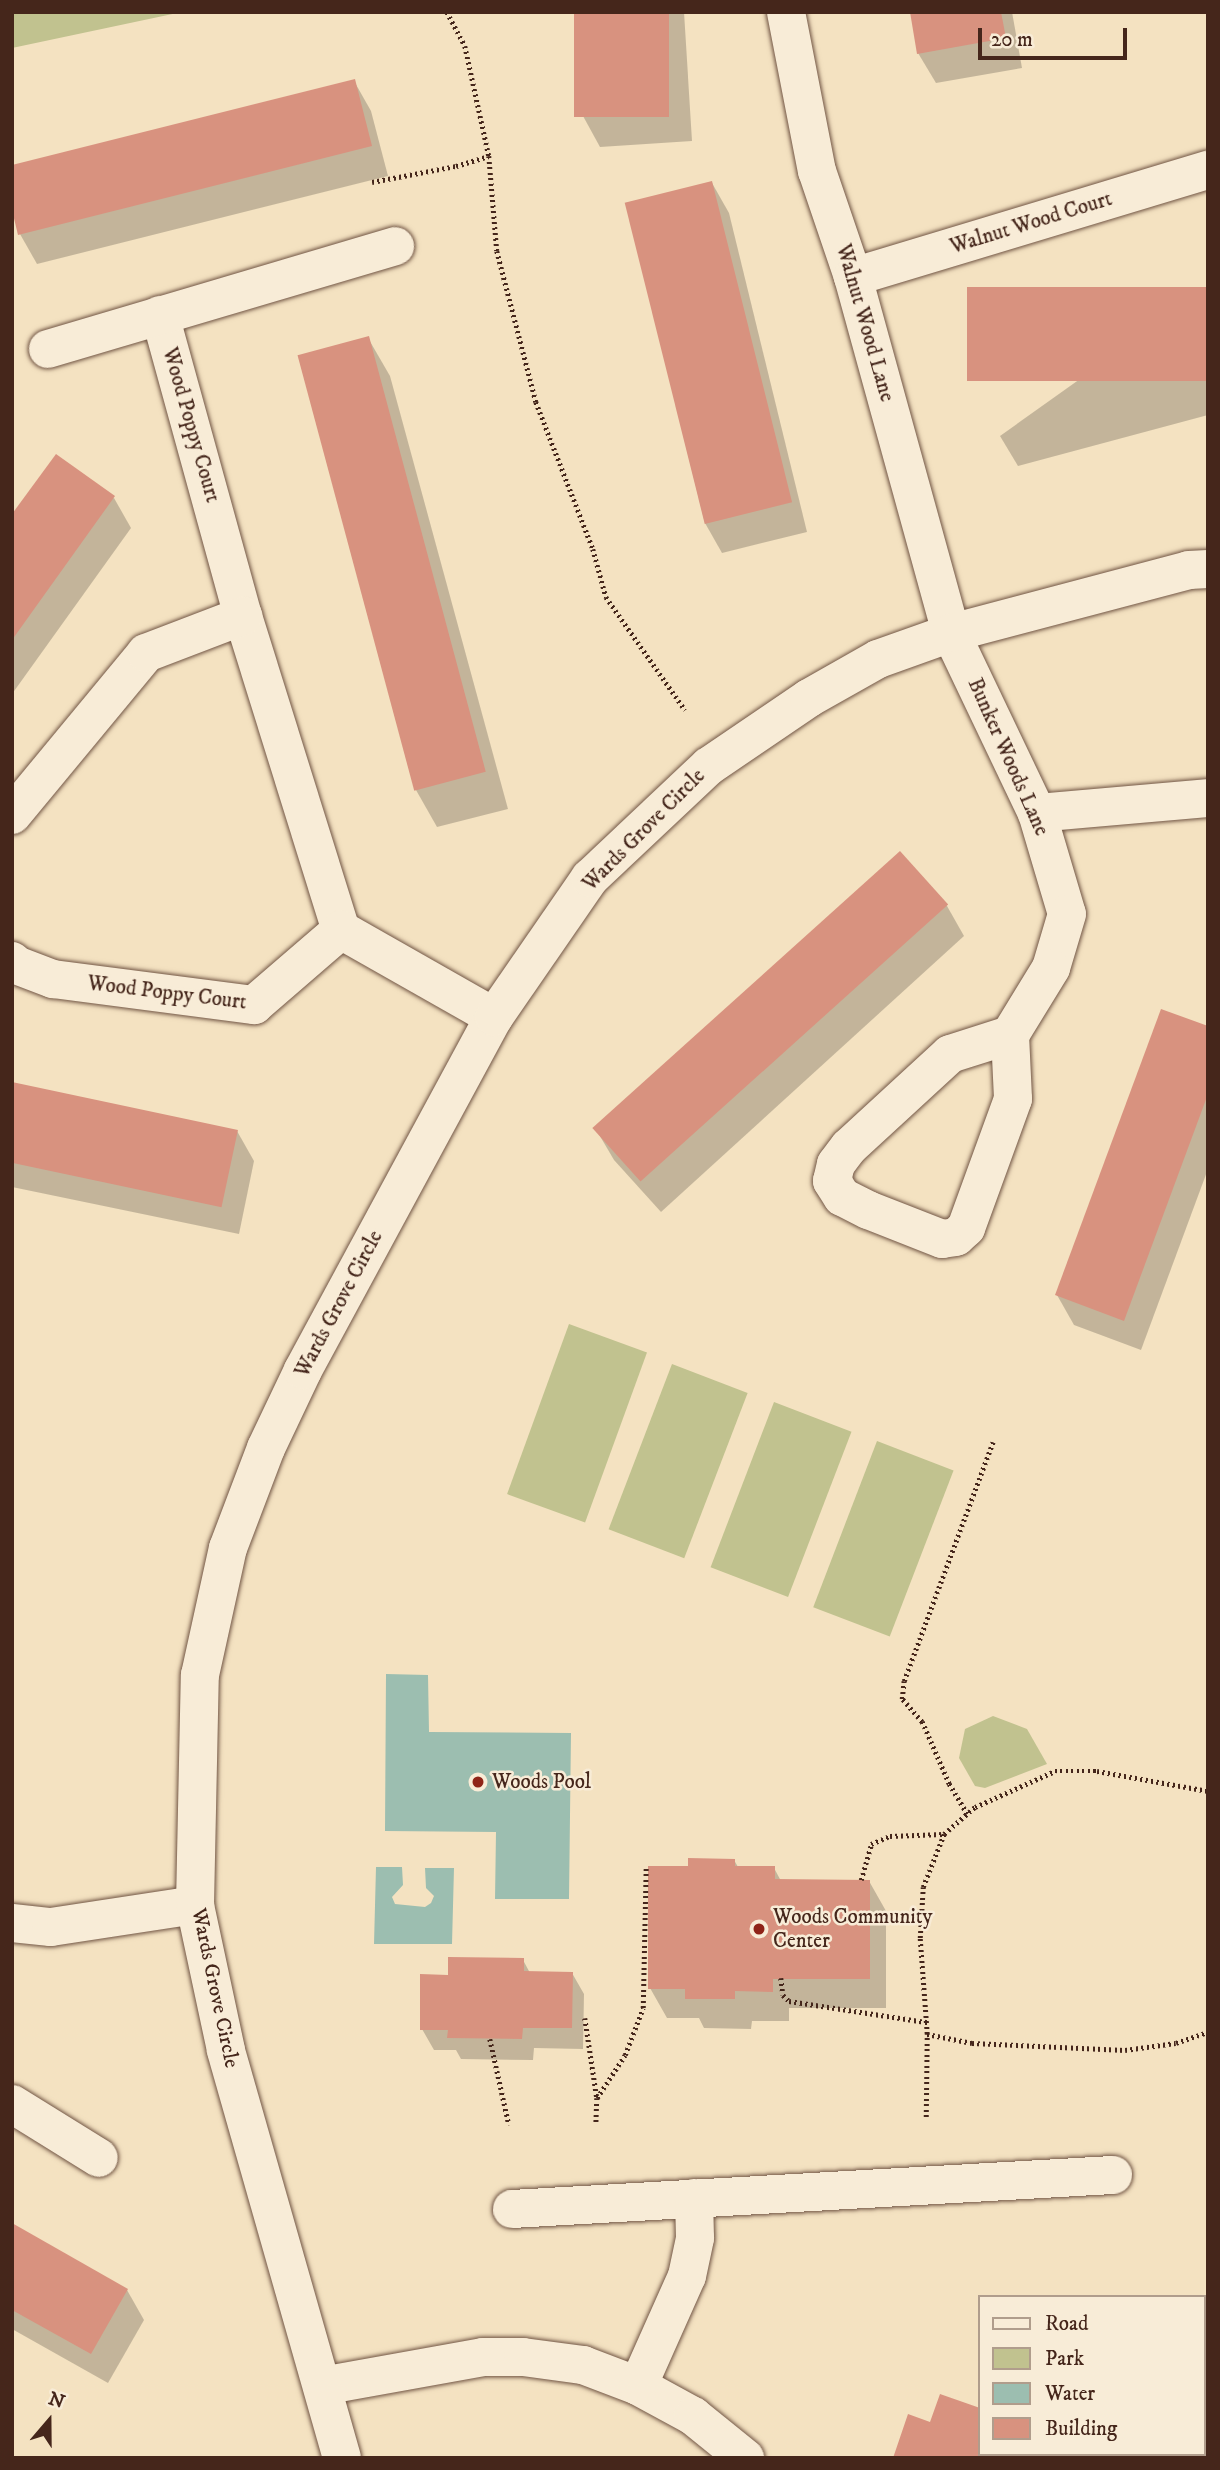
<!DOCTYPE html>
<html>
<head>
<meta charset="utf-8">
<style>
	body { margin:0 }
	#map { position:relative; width:1220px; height:2470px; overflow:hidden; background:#f4e2c1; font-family:"IM FELL DW Pica",serif }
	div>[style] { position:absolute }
	.green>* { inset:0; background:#c1c28f; transform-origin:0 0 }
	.water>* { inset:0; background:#9cbeb0 }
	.shadow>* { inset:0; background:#0003 }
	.building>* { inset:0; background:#d8927f; transform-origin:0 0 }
	.path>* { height:4.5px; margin-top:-2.25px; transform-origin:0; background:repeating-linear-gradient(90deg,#45261b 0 2px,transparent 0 5.5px) }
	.roads { filter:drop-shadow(0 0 2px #715544) drop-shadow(0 0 2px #715544) }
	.minor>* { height:38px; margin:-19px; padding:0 19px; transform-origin:19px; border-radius:19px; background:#f8ecd7 }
	.dots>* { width:19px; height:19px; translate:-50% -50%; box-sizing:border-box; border:4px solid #f8ecd7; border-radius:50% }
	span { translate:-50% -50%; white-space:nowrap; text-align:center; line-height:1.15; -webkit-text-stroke:5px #f8ecd7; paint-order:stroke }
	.street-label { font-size:21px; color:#45261b }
	.poi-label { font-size:21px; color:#45261b }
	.left { translate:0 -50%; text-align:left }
	.frame { position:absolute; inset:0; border:14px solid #45261b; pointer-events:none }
	.legend { position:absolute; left:978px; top:2295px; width:228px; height:161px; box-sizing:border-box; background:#f8ecd7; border:2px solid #b09d8c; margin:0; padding:9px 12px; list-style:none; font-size:21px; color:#45261b }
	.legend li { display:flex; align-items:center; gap:14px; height:35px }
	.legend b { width:35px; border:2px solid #b09d8c }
	.north { position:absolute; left:14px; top:2386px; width:70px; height:70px; -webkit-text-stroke:5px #f8ecd7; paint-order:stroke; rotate:20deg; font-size:19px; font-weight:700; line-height:28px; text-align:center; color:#45261b }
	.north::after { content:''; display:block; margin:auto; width:24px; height:32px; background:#45261b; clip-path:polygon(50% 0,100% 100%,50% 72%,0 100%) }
	.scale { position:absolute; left:978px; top:28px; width:149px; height:32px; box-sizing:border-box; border:4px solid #45261b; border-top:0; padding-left:9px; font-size:21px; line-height:24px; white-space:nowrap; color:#45261b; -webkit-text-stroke:5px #f8ecd7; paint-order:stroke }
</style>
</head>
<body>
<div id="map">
	<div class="green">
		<i style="clip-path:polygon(12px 12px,182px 12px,12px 48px)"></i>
		<i style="left:569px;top:1324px;width:83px;height:181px;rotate:20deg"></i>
		<i style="left:672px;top:1364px;width:81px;height:177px;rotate:21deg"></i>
		<i style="left:774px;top:1402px;width:83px;height:177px;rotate:21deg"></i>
		<i style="left:877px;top:1441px;width:82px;height:178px;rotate:21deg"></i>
		<i style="clip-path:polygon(993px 1716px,1027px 1729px,1047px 1764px,985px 1788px,975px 1786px,959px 1758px,965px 1729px)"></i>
	</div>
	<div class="water">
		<i style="clip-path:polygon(386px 1674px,428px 1675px,429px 1732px,571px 1733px,569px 1899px,495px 1899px,496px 1832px,385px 1831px)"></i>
		<i style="clip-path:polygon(376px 1867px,402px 1867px,403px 1885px,392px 1897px,395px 1904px,425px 1907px,431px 1903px,434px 1896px,426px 1888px,425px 1868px,454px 1868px,452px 1944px,374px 1944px)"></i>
	</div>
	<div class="shadow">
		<i style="clip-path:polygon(576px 12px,684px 12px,692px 141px,600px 147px,583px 116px)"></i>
		<i style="clip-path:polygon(911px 12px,1012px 12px,1022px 68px,936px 83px,918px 53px)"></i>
		<i style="clip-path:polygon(354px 81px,371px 111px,388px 176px,37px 264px,20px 234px)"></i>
		<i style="clip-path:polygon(712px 183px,729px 213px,807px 532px,722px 553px,705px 523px,626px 203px)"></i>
		<i style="clip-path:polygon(1208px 288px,1208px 415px,1018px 466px,1000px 436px)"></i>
		<i style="clip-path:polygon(368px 338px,390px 376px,508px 809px,437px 827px,416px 790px)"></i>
		<i style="clip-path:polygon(114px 498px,131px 528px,12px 694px,12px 517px)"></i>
		<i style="clip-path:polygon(900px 854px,947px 906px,964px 936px,661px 1212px,614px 1160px,597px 1131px)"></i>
		<i style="clip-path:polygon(1208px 1028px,1208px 1169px,1141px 1350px,1074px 1325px,1057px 1295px)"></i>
		<i style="clip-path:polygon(12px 1084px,237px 1131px,254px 1161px,239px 1234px,12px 1187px)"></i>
		<i style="clip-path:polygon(734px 1860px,738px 1867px,774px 1868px,781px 1881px,869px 1881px,886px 1911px,886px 2008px,789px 2008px,789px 2021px,752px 2021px,751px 2029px,704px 2028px,699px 2018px,667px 2018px,650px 1988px,690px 1868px)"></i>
		<i style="clip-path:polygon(523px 1960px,530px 1973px,572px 1973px,584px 1994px,583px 2049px,534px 2048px,533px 2060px,461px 2059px,456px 2050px,434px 2050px,422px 2029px,450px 1976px)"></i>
		<i style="clip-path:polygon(12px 2225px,127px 2290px,144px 2320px,108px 2383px,12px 2329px)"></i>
		<i style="clip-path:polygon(941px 2396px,980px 2410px,980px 2454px,1058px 2454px,1057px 2458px,895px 2458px,931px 2424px)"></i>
	</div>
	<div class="building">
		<i style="left:574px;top:12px;width:95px;height:105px"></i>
		<i style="clip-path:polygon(910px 12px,1001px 12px,1006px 38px,917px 54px)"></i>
		<i style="clip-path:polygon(355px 79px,372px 146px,18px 235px,12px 210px,12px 165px)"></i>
		<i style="left:712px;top:181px;width:331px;height:90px;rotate:76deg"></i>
		<i style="left:1208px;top:287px;width:94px;height:241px;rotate:90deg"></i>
		<i style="left:369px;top:336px;width:451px;height:74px;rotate:75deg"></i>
		<i style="clip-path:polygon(56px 454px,115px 496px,12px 640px,12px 514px)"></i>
		<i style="left:900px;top:851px;width:72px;height:414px;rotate:48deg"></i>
		<i style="clip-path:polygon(1161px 1009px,1208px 1026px,1208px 1094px,1124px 1321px,1055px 1295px)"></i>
		<i style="left:12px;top:1082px;width:231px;height:79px;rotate:12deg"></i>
		<i style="clip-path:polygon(688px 1858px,735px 1859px,735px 1866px,775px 1866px,775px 1879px,870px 1880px,870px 1979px,773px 1979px,773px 1992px,735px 1991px,735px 1999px,685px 1999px,685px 1989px,648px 1989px,648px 1866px,688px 1866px)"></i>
		<i style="clip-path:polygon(448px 1957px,524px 1958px,524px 1971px,573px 1972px,572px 2028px,523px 2028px,522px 2039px,447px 2038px,448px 2030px,420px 2030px,420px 1974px,448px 1975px)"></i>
		<i style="clip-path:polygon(12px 2223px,128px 2289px,91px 2354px,12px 2310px)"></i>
		<i style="clip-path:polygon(1208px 2356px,1208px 2458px,1103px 2458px,1101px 2454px,1204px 2454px,1204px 2359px)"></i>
		<i style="clip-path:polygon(940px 2394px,980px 2408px,980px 2454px,1040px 2454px,1038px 2458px,893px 2458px,908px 2414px,930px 2422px)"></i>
	</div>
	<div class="path">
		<i style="left:447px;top:12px;width:38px;rotate:62deg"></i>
		<i style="left:465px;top:46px;width:113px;rotate:77.7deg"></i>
		<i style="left:489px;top:156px;width:95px;rotate:85.2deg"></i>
		<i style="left:497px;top:251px;width:156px;rotate:75.5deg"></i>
		<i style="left:536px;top:402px;width:158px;rotate:68.8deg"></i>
		<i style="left:593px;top:549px;width:50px;rotate:74.8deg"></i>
		<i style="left:606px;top:597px;width:138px;rotate:55deg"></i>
		<i style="left:372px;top:182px;width:86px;rotate:-10.8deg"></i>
		<i style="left:456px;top:166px;width:34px;rotate:-17deg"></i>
		<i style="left:967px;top:1814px;width:35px;rotate:-121deg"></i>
		<i style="left:949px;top:1784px;width:68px;rotate:-113.5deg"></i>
		<i style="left:922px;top:1722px;width:30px;rotate:-131deg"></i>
		<i style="left:902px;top:1699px;width:18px;rotate:-84deg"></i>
		<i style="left:904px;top:1681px;width:255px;rotate:-69.6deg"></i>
		<i style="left:861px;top:1880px;width:37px;rotate:-74deg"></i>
		<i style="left:871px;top:1844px;width:21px;rotate:-23deg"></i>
		<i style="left:890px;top:1836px;width:53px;rotate:-2.2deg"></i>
		<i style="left:781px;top:1978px;width:17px;rotate:83deg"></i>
		<i style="left:783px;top:1995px;width:8px;rotate:45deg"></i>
		<i style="left:789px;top:2001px;width:140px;rotate:8.7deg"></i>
		<i style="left:585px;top:2018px;width:81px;rotate:81.5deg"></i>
		<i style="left:597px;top:2098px;width:26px;rotate:92deg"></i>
		<i style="left:927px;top:2034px;width:46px;rotate:11.3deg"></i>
		<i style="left:972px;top:2043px;width:153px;rotate:2.6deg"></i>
		<i style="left:1125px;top:2050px;width:51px;rotate:-7.8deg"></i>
		<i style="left:1176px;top:2043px;width:34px;rotate:-19deg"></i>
		<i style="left:490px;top:2039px;width:88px;rotate:77.5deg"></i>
		<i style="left:597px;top:2098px;width:51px;rotate:-56.9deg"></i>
		<i style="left:625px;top:2055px;width:50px;rotate:-69deg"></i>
		<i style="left:643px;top:2008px;width:143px;rotate:-88.8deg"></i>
		<i style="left:926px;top:2117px;width:83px;rotate:-89.3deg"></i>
		<i style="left:927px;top:2034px;width:96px;rotate:-94.2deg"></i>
		<i style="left:920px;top:1938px;width:51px;rotate:-86.6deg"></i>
		<i style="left:923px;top:1887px;width:57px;rotate:-68.4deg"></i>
		<i style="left:944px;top:1834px;width:41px;rotate:-41.1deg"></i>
		<i style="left:975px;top:1807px;width:88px;rotate:-24.2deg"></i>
		<i style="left:1055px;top:1771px;width:42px"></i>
		<i style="left:1097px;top:1771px;width:113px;rotate:10.2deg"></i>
	</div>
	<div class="roads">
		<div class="minor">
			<i style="left:786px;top:12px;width:162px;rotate:79deg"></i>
			<i style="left:817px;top:171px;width:112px;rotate:71.2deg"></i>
			<i style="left:853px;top:277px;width:369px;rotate:74.6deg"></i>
			<i style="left:951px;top:633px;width:199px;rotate:64.5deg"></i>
			<i style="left:1037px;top:813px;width:105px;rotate:73.5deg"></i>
			<i style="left:1067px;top:914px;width:56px;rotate:106.5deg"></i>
			<i style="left:1051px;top:968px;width:79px;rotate:121.5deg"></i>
			<i style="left:1010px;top:1035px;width:64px;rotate:87.3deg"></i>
			<i style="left:1013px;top:1099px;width:137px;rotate:110deg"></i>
			<i style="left:966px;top:1228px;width:13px;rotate:138deg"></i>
			<i style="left:956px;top:1237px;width:14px;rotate:172deg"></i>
			<i style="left:942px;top:1239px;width:79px;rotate:-158.6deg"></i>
			<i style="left:868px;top:1210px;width:29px;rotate:-153deg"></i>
			<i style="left:842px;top:1197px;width:19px;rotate:-122deg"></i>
			<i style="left:832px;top:1181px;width:17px;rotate:-77deg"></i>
			<i style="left:836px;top:1164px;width:21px;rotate:-53deg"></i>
			<i style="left:849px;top:1147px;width:137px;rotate:-42.6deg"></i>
			<i style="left:950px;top:1054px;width:63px;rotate:-17.6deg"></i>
			<i style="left:853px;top:277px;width:371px;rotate:-16.8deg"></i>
			<i style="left:160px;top:315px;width:312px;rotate:74.6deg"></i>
			<i style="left:243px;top:616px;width:329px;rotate:72.7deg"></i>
			<i style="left:341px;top:930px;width:176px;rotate:29.6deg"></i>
			<i style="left:48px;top:349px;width:362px;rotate:-16.5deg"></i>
			<i style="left:1037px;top:813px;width:172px;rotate:-5deg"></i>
			<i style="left:12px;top:815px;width:210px;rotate:-50.4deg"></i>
			<i style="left:146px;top:653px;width:104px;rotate:-20.9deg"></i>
			<i style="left:12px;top:961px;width:6px;rotate:45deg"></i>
			<i style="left:16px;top:965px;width:40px;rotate:21deg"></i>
			<i style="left:53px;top:979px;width:203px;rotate:7.4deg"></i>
			<i style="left:254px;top:1005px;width:115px;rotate:-40.8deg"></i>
			<i style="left:12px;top:1923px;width:39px;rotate:6deg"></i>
			<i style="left:51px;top:1927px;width:146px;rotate:-8.7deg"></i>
			<i style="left:12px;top:2104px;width:102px;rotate:31.8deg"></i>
			<i style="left:512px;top:2209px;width:602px;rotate:-3.24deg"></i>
			<i style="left:322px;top:2386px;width:164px;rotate:-10.2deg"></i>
			<i style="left:483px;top:2357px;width:40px"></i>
			<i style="left:523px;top:2357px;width:61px;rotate:7.6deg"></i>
			<i style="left:583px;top:2365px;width:59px;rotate:20.9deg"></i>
			<i style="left:638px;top:2386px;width:63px;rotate:28.6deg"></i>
			<i style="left:693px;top:2416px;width:67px;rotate:38.9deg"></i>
			<i style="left:638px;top:2386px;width:120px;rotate:-66deg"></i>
			<i style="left:687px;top:2276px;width:39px;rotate:-78deg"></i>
			<i style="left:695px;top:2238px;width:40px;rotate:-91.4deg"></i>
			<i style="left:342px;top:2458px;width:424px;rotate:-105.9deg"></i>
			<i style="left:226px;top:2050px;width:148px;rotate:-102.1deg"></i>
			<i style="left:195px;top:1905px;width:230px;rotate:-88.8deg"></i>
			<i style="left:200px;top:1675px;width:130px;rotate:-77.6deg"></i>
			<i style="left:228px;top:1548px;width:107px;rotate:-69.2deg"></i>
			<i style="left:266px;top:1448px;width:86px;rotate:-64.6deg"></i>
			<i style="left:303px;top:1370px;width:401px;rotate:-61.6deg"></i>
			<i style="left:494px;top:1017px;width:169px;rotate:-55.4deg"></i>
			<i style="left:590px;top:878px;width:163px;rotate:-43.3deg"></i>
			<i style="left:709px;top:766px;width:121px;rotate:-34.2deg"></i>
			<i style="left:809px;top:698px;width:79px;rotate:-29.5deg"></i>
			<i style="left:878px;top:659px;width:77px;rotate:-19.6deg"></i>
			<i style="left:951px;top:633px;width:246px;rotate:-14.8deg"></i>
			<i style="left:1189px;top:570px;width:19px;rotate:-3deg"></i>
		</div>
	</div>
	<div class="dots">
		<i style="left:478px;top:1782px;background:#8f2418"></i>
		<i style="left:759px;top:1929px;background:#8f2418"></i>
	</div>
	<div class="street-label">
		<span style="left:1031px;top:223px;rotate:-17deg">Walnut Wood Court</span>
		<span style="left:865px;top:323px;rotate:74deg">Walnut Wood Lane</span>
		<span style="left:191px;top:425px;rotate:74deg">Wood Poppy Court</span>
		<span style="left:1008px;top:757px;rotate:66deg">Bunker Woods Lane</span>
		<span style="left:644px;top:830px;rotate:-45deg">Wards Grove Circle</span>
		<span style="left:167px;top:993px;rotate:7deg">Wood Poppy Court</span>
		<span style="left:339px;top:1304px;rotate:-62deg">Wards Grove Circle</span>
		<span style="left:215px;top:1988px;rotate:78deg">Wards Grove Circle</span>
	</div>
	<div class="poi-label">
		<span class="left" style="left:492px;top:1782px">Woods Pool</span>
		<span class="left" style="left:773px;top:1929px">Woods Community<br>Center</span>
	</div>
	<div class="frame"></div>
	<ul class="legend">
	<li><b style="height:9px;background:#f8ecd7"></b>Road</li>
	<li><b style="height:19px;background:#c1c28f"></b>Park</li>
	<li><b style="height:19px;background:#9cbeb0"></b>Water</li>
	<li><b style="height:19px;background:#d8927f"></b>Building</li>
	</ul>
	<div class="north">N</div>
	<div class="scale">20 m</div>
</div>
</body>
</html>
